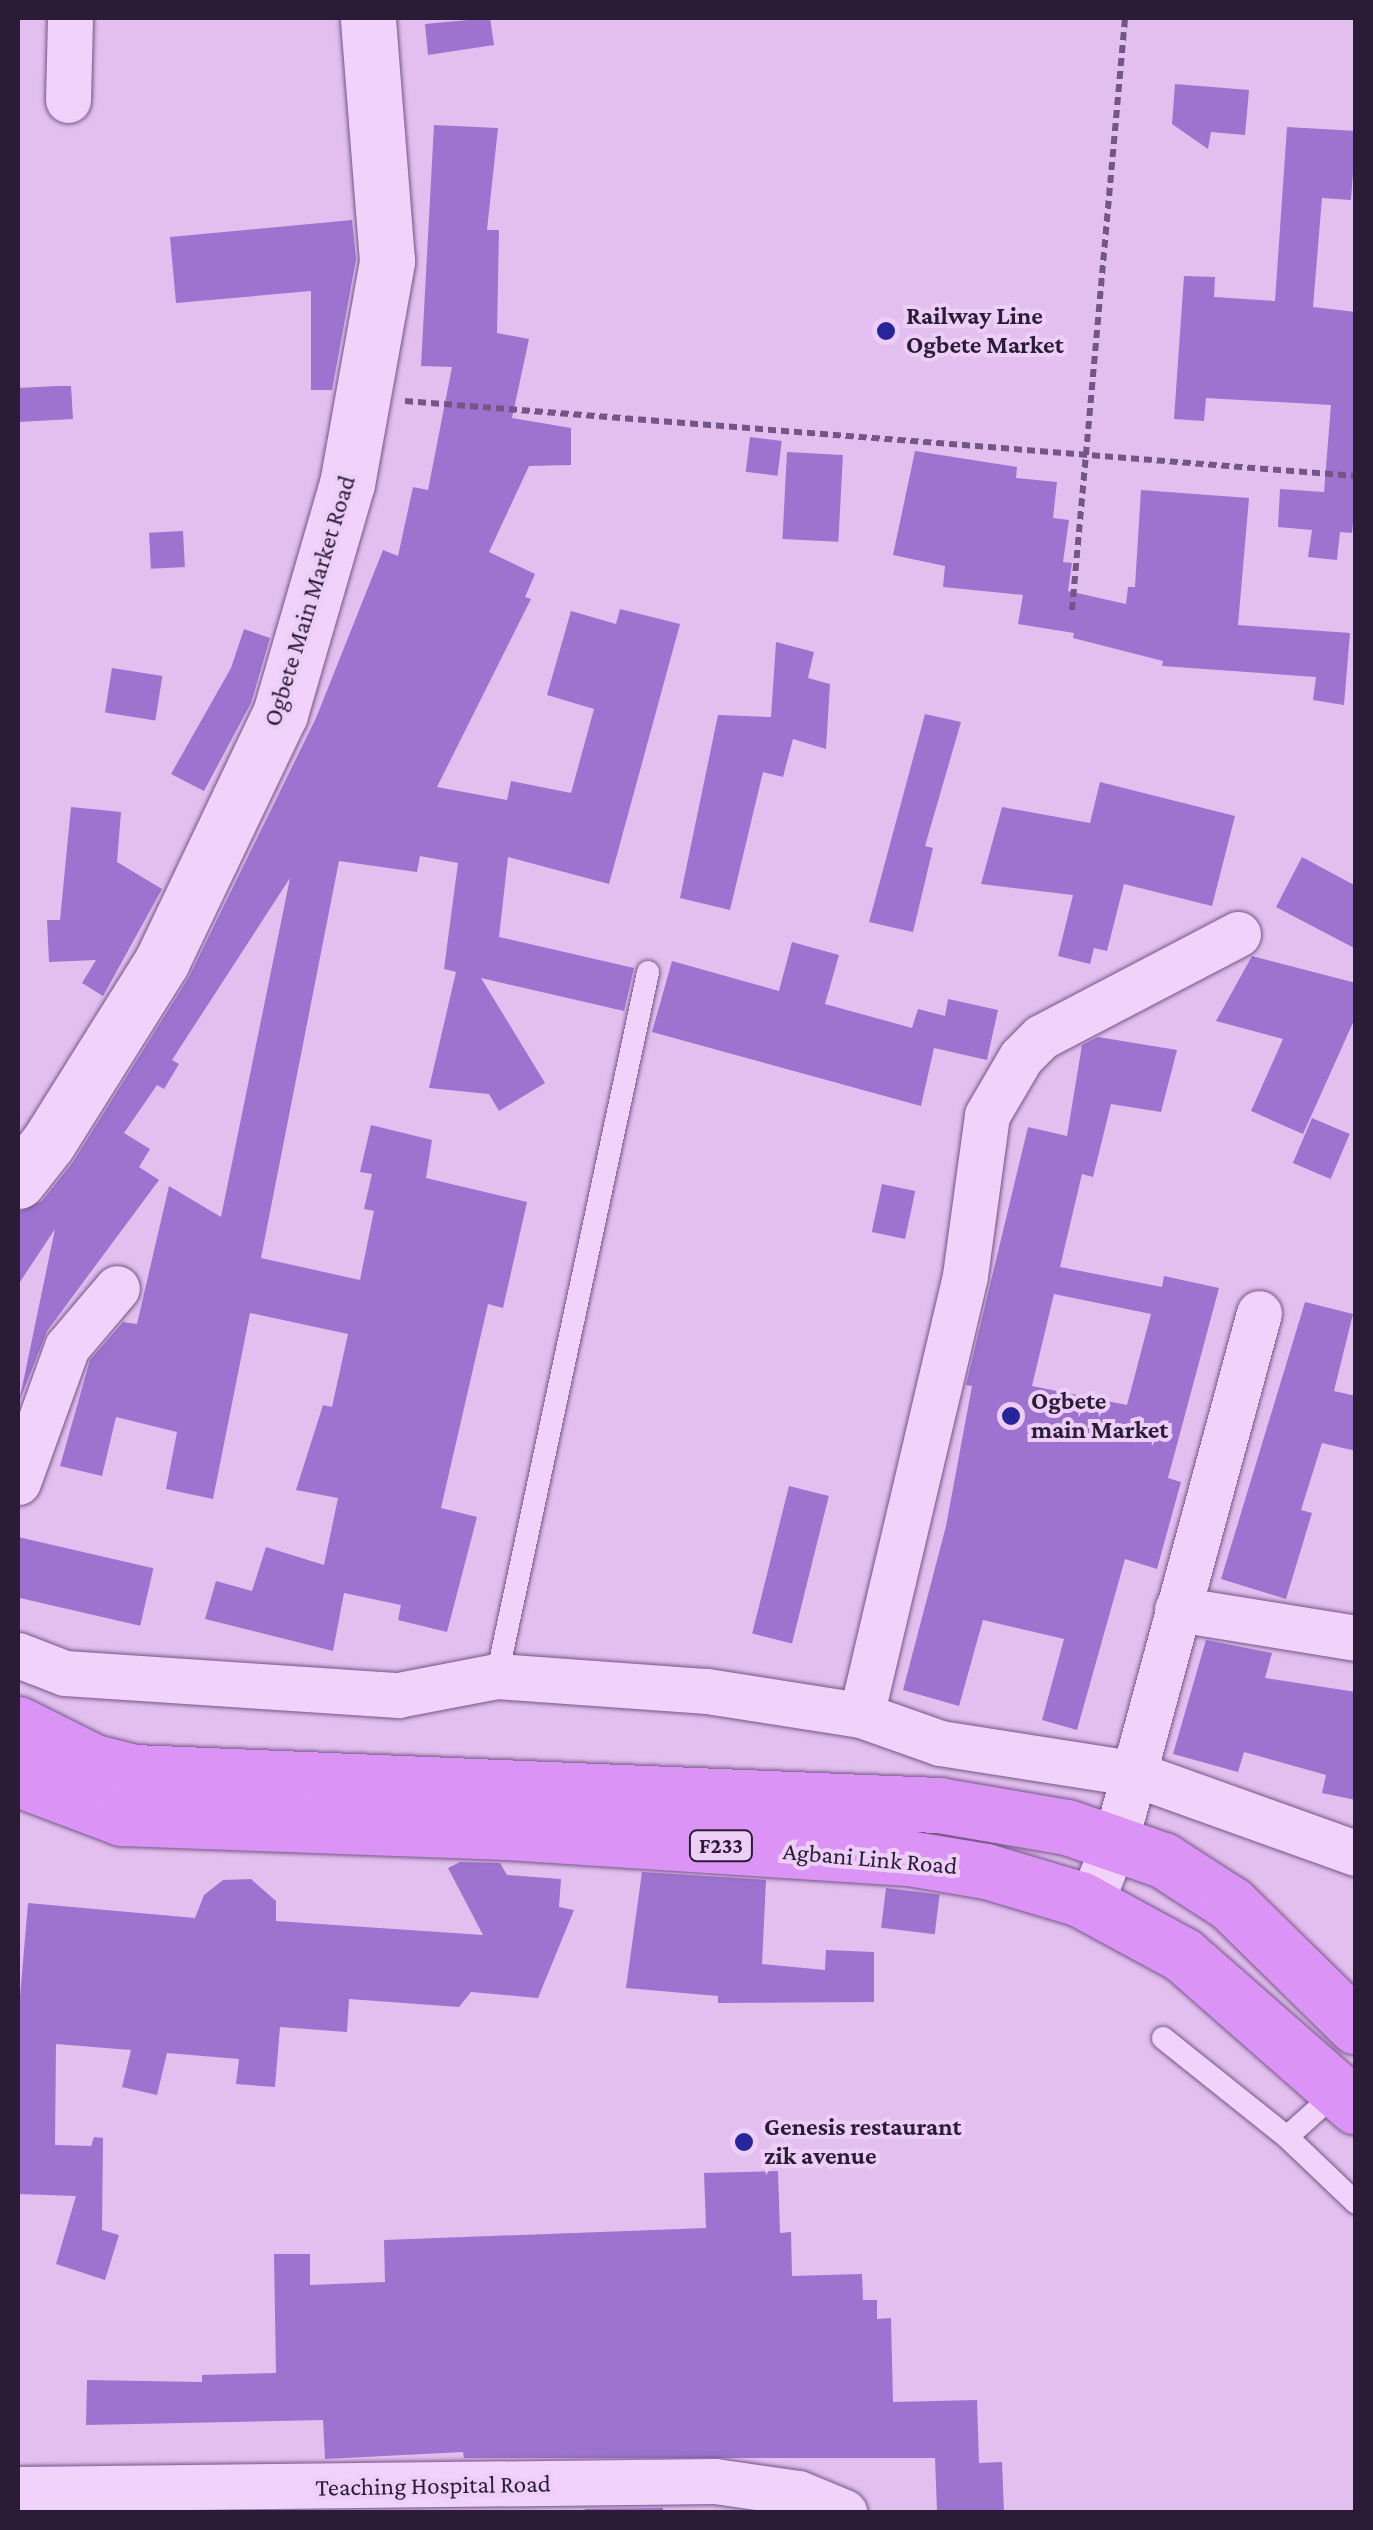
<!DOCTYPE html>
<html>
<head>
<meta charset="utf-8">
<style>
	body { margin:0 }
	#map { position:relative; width:1373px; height:2530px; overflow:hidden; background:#e3bfef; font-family:"Crimson Pro",serif }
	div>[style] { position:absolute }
	.building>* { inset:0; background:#9d73cf; transform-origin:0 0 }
	.path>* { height:6px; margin-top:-3px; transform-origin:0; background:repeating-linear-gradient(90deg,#735688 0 8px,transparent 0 13px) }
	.roads { filter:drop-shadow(0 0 2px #735688) drop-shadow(0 0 2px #735688) }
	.service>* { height:22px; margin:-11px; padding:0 11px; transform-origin:11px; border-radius:11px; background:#f0d2fa }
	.minor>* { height:45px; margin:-22.5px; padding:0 22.5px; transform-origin:22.5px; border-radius:22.5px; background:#f0d2fa }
	.tertiary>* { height:55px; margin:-27.5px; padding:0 27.5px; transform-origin:27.5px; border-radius:27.5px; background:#f0d2fa }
	.primary>* { height:55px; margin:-27.5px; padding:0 27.5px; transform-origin:27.5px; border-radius:27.5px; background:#db94f5 }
	.dots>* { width:28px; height:28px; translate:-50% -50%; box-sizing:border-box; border:5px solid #edcef7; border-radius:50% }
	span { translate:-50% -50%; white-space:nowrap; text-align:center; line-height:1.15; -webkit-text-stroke:8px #edcef7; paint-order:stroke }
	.shield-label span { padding:2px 8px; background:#edcef7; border:2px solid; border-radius:8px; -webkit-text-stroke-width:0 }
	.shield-label { font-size:22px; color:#2a1c37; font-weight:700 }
	.poi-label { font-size:25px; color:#2a1c37; font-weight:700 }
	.left { translate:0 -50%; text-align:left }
	.street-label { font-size:25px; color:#2a1c37 }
	.frame { position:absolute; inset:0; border:20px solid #2a1c37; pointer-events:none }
</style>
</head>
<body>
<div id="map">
	<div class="building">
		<i style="clip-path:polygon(490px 18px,494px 45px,428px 55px,425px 24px)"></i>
		<i style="clip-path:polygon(1175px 84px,1249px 90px,1245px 135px,1211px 132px,1208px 149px,1172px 124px)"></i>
		<i style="clip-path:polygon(434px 125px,498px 128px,487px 230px,499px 230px,497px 333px,529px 339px,512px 418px,571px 428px,571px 465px,529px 466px,489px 552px,535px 574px,525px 597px,531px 599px,437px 787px,507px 800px,511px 781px,571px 793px,594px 709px,547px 695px,571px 611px,616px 624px,620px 609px,680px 624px,609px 884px,508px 857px,499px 937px,634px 968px,624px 1011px,481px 978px,545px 1083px,499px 1111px,489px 1094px,429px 1088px,456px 972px,444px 969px,458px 863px,420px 856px,417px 872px,339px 861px,261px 1258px,360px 1280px,374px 1211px,364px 1209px,372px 1174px,360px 1172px,371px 1125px,432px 1140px,426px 1178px,527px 1202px,503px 1308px,488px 1304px,441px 1508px,477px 1517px,447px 1632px,398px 1620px,401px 1605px,344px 1593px,333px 1651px,205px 1619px,216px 1581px,252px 1591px,266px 1547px,324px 1565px,338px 1498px,296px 1490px,323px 1405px,332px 1407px,348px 1334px,250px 1313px,213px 1499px,166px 1489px,177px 1432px,116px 1417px,102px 1476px,60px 1466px,90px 1360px,123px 1322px,137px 1324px,169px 1186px,221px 1217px,290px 878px,172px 1060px,179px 1064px,164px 1089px,157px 1085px,124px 1133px,150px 1149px,139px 1167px,159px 1180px,47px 1331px,19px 1402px,55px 1229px,18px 1285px,18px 1212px,42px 1201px,73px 1162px,189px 977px,316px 718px,383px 550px,398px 556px,413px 487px,428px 490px,452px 367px,421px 366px)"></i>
		<i style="clip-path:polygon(1287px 127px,1356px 131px,1351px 200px,1322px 198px,1313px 307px,1356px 312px,1356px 492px,1352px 533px,1340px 532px,1337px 560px,1308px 557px,1312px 530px,1278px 527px,1280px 489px,1324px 492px,1331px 405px,1206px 398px,1204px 421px,1174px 419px,1184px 276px,1215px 277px,1214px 297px,1275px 301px)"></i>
		<i style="clip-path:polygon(352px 220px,356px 259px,332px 390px,311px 390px,311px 291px,176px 303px,170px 237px)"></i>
		<i style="clip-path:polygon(57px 386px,71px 386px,73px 419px,18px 422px,18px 388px)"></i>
		<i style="left:750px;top:437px;width:32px;height:35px;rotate:7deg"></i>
		<i style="clip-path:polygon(915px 451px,1017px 467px,1016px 478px,1057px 482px,1053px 518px,1069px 520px,1063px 562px,1072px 563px,1068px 591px,1126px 604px,1128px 587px,1135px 587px,1141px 490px,1249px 498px,1238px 625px,1350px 633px,1344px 705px,1313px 700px,1316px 677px,1162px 666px,1163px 661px,1073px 638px,1074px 633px,1018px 624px,1023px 595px,943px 587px,945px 566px,893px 555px)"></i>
		<i style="left:787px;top:452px;width:56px;height:87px;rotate:3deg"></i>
		<i style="left:183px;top:531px;width:36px;height:34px;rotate:87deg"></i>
		<i style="clip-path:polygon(244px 629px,270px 638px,251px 703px,204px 791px,171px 774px,231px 668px)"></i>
		<i style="clip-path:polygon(776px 642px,814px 652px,808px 678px,830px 684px,826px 749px,793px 739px,783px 777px,763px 772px,730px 910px,680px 898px,718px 715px,771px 717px)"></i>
		<i style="left:112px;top:668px;width:51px;height:45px;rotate:9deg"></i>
		<i style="clip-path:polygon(925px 714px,961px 722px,925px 846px,933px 848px,913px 932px,869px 922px)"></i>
		<i style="clip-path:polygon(1100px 782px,1235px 816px,1212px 906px,1124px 884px,1107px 951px,1094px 948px,1090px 964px,1058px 956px,1073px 895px,981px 884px,1002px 807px,1090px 823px)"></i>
		<i style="clip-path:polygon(71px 807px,121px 812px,117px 862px,162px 889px,103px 996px,82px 983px,96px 960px,49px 962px,47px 920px,60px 920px)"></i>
		<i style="clip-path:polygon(1302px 857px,1356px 886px,1356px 949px,1276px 907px)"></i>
		<i style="clip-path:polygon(792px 942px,839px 955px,825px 1004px,912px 1028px,918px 1009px,945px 1016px,948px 999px,998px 1010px,987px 1060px,934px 1048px,921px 1106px,652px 1032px,672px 961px,779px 991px)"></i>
		<i style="clip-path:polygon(1252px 956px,1356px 983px,1356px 1016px,1303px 1134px,1251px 1111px,1283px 1039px,1216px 1021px)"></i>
		<i style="clip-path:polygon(evenodd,1098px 1037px,1177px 1050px,1161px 1112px,1111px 1104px,1093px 1177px,1082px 1174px,1060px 1267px,1162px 1287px,1164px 1276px,1219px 1288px,1168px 1478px,1181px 1482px,1157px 1569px,1125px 1559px,1077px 1730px,1042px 1720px,1064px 1639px,983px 1620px,959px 1706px,903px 1690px,946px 1526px,972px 1386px,966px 1385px,1028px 1127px,1067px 1136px,1082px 1045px,1098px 1037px,1054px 1294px,1151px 1314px,1127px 1405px,1032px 1386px,1054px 1294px)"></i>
		<i style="left:1312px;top:1118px;width:41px;height:49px;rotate:23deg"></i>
		<i style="left:882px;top:1184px;width:34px;height:49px;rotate:12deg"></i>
		<i style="clip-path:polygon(1305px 1302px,1353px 1314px,1334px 1391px,1356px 1396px,1356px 1451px,1322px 1443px,1301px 1510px,1312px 1513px,1286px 1599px,1221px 1579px)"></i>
		<i style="left:789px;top:1486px;width:41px;height:152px;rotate:14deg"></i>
		<i style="left:18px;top:1537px;width:139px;height:59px;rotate:13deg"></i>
		<i style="clip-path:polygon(1206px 1640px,1272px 1653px,1265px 1678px,1356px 1692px,1356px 1800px,1322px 1793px,1326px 1775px,1244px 1752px,1238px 1772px,1173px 1754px)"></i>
		<i style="clip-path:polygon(460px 1862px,500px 1863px,507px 1875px,561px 1879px,559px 1907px,574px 1910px,538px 1998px,471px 1992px,459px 2007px,349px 1999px,347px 2032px,280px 2027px,275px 2087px,236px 2084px,239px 2059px,167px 2053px,157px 2095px,122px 2087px,131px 2050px,56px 2044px,55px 2145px,91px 2146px,94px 2137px,103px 2138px,102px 2230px,119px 2235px,105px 2280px,56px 2264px,76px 2196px,18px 2194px,18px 2020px,28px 1903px,195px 1918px,204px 1895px,223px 1880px,251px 1879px,276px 1901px,276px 1921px,483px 1935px,448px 1868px)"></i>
		<i style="clip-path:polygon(642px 1872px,766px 1880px,762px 1964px,825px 1970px,826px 1950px,874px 1952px,874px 2002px,718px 2003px,718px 1996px,626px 1988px)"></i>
		<i style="left:886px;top:1888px;width:54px;height:40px;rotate:7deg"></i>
		<i style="clip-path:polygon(778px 2171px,780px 2233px,791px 2232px,792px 2276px,862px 2274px,863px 2300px,877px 2300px,877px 2319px,891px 2318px,893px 2402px,977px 2400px,979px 2463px,1002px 2462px,1004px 2512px,937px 2512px,935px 2458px,464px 2458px,463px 2452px,325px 2459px,323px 2420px,86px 2425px,87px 2380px,202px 2382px,202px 2375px,276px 2373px,274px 2254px,310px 2254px,310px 2285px,385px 2282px,384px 2240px,706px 2228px,704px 2173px)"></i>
		<i style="clip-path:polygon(663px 2508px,663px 2512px,585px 2512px,585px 2509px)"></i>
	</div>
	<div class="path">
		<i style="left:405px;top:401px;width:954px;rotate:4.51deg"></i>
		<i style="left:1072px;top:610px;width:594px;rotate:-84.88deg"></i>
	</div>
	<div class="roads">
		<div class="service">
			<i style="left:497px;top:1676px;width:720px;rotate:-77.89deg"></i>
			<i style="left:1163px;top:2038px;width:159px;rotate:38.6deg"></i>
			<i style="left:1287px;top:2137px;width:95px;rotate:43.7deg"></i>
			<i style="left:1287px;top:2137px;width:70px;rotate:-42.1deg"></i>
		</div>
		<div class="minor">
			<i style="left:68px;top:100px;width:82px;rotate:-88.6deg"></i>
			<i style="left:1238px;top:934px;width:222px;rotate:152.4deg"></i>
			<i style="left:1041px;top:1037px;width:28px;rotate:135deg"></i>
			<i style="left:1021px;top:1057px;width:67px;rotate:120.4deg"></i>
			<i style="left:987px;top:1115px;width:162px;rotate:97.8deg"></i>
			<i style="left:965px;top:1276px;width:451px;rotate:103.3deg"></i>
			<i style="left:861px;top:1715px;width:84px;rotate:19.5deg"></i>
			<i style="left:940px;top:1743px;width:194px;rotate:8.9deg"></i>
			<i style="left:1132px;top:1773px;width:238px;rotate:19.7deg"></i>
			<i style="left:18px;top:1482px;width:144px;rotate:-70.1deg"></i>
			<i style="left:67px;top:1347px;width:77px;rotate:-49.7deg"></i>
			<i style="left:1177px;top:1609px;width:181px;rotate:9.2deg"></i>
			<i style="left:18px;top:1655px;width:50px;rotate:21deg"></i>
			<i style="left:65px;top:1673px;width:334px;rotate:3.8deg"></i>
			<i style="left:398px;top:1695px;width:101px;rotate:-10.9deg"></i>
			<i style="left:497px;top:1676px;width:211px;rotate:4.1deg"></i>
			<i style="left:707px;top:1691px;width:156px;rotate:8.9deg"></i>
			<i style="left:1090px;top:1904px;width:70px;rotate:-68.2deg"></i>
			<i style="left:1116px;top:1839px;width:545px;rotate:-74.79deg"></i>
			<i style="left:18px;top:2489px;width:697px;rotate:-0.66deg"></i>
			<i style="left:715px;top:2481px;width:84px;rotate:8.2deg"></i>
			<i style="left:798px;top:2493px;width:50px;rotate:22.4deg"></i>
		</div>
		<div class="tertiary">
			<i style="left:18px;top:1181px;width:48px;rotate:-51.7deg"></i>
			<i style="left:48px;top:1143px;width:215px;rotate:-57.9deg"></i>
			<i style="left:162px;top:961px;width:274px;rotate:-64.5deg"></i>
			<i style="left:280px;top:714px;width:240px;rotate:-73.8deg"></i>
			<i style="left:347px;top:484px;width:227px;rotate:-79.8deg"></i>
			<i style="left:387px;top:261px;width:244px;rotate:-94.5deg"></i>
		</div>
		<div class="primary">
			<i style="left:18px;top:1724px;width:85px;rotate:26.6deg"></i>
			<i style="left:94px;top:1762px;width:41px;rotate:14deg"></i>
			<i style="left:134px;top:1772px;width:806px;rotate:2.35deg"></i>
			<i style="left:939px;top:1805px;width:130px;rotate:9.8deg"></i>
			<i style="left:1067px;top:1827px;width:102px;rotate:19deg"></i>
			<i style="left:1163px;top:1860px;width:81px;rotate:32.9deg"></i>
			<i style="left:1231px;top:1904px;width:175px;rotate:44.5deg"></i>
			<i style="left:18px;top:1779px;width:111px;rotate:20.6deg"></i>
			<i style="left:122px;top:1818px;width:385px;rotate:2.1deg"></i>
			<i style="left:507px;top:1832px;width:402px;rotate:3.7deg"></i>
			<i style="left:908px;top:1858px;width:79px;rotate:9.5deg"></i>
			<i style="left:986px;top:1871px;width:98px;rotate:16.6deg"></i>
			<i style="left:1080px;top:1899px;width:117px;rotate:28.5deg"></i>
			<i style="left:1183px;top:1955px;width:230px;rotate:41.3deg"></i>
		</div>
	</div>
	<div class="dots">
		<i style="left:886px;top:331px;background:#28249a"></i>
		<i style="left:1011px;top:1416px;background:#28249a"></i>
		<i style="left:744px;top:2142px;background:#28249a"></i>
	</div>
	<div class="shield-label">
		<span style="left:721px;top:1846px">F233</span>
	</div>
	<div class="poi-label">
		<span class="left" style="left:906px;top:331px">Railway Line<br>Ogbete Market</span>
		<span class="left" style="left:1031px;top:1416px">Ogbete<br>main Market</span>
		<span class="left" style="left:764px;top:2142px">Genesis restaurant<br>zik avenue</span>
	</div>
	<div class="street-label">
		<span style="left:310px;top:601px;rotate:-73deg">Ogbete Main Market Road</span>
		<span style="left:870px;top:1859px;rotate:5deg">Agbani Link Road</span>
		<span style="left:433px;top:2486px;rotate:-1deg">Teaching Hospital Road</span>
	</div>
	<div class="frame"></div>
</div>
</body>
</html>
